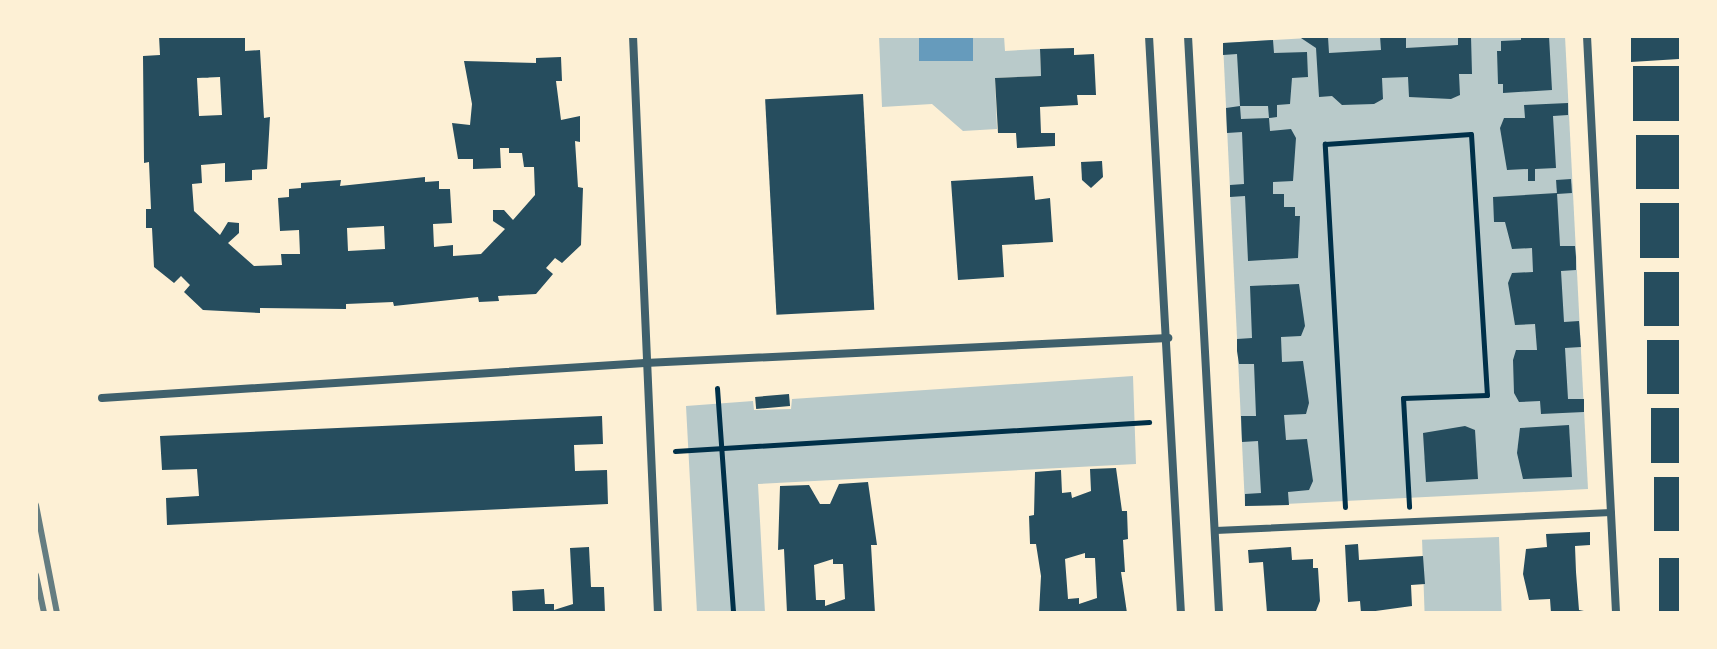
<!DOCTYPE html>
<html>
<head>
<meta charset="utf-8">
<style>
	body { margin:0 }
	#map { position:relative; width:1717px; height:649px; overflow:hidden; background:#fdf0d5; font-family:"PT Sans Narrow",sans-serif }
	div>[style] { position:absolute }
	.green>* { inset:0; background:#b9caca; transform-origin:0 0 }
	.water>* { inset:0; background:#669bbc; transform-origin:0 0 }
	.building>* { inset:0; background:#264d5e; transform-origin:0 0 }
	.path>* { height:5px; margin:-2.5px; padding:0 2.5px; transform-origin:2.5px; border-radius:2.5px; background:#003049 }
	.pedestrian>* { height:7px; margin:-3.5px; padding:0 3.5px; transform-origin:3.5px; border-radius:3.5px; background:#3f606c }
	.minor>* { height:8px; margin:-4px; padding:0 4px; transform-origin:4px; border-radius:4px; background:#3f606c }
	.rail>* { height:6px; margin:-3px; padding:0 3px; transform-origin:3px; border-radius:3px; background:#657d81 }
	span { translate:-50% -50%; white-space:nowrap; text-align:center; line-height:1.15; -webkit-text-stroke:6px #fdf0d5; paint-order:stroke }
	.frame { position:absolute; inset:0; border:38px solid #fdf0d5; pointer-events:none }
</style>
</head>
<body>
<div id="map">
	<div class="green">
		<i style="clip-path:polygon(879px 36px,1004px 36px,1005px 51px,1040px 49px,1041px 76px,995px 78px,997px 129px,963px 131px,932px 104px,882px 107px)"></i>
		<i style="clip-path:polygon(1342px 36px,1565px 36px,1588px 489px,1245px 506px,1223px 43px)"></i>
		<i style="clip-path:polygon(1133px 376px,1136px 464px,758px 484px,765px 613px,697px 613px,686px 406px,753px 401px,754px 410px,791px 409px,792px 399px)"></i>
		<i style="left:1499px;top:537px;width:76px;height:77px;rotate:88deg"></i>
	</div>
	<div class="water">
		<i style="left:919px;top:36px;width:54px;height:25px"></i>
	</div>
	<div class="building">
		<i style="clip-path:polygon(evenodd,159px 36px,245px 36px,245px 51px,260px 50px,264px 118px,270px 117px,267px 169px,252px 170px,252px 180px,225px 182px,225px 163px,201px 165px,202px 183px,192px 184px,194px 211px,220px 235px,228px 222px,239px 223px,239px 233px,228px 243px,254px 266px,282px 265px,281px 254px,300px 254px,299px 230px,280px 231px,278px 198px,289px 197px,289px 189px,301px 188px,301px 183px,341px 180px,340px 186px,425px 177px,425px 182px,439px 181px,439px 189px,450px 189px,452px 223px,433px 224px,434px 247px,453px 245px,453px 256px,481px 254px,505px 229px,493px 221px,493px 210px,504px 210px,513px 220px,535px 195px,534px 167px,524px 167px,522px 153px,509px 153px,509px 148px,500px 148px,501px 168px,473px 169px,473px 159px,458px 159px,452px 123px,470px 125px,472px 104px,464px 61px,536px 63px,536px 58px,561px 57px,562px 81px,556px 81px,561px 120px,580px 116px,580px 142px,575px 141px,578px 187px,583px 188px,581px 245px,562px 263px,555px 258px,546px 268px,553px 274px,536px 294px,498px 296px,499px 301px,479px 302px,478px 297px,394px 306px,393px 302px,346px 304px,346px 309px,260px 308px,260px 313px,203px 310px,184px 292px,190px 285px,181px 276px,174px 283px,154px 267px,152px 228px,146px 228px,146px 209px,151px 209px,149px 162px,144px 163px,143px 56px,160px 55px,159px 36px,220px 77px,222px 115px,199px 116px,197px 78px,220px 77px,159px 36px,384px 226px,385px 249px,348px 251px,347px 228px,384px 226px)"></i>
		<i style="clip-path:polygon(1380px 36px,1406px 36px,1406px 48px,1458px 45px,1458px 36px,1471px 36px,1472px 74px,1459px 74px,1460px 95px,1451px 99px,1409px 97px,1408px 77px,1382px 78px,1383px 99px,1374px 104px,1342px 105px,1332px 96px,1319px 97px,1316px 48px,1301px 38px,1328px 37px,1329px 53px,1381px 50px)"></i>
		<i style="clip-path:polygon(1521px 36px,1549px 36px,1552px 90px,1503px 93px,1503px 84px,1498px 84px,1497px 51px,1501px 51px,1501px 41px,1521px 40px)"></i>
		<i style="clip-path:polygon(1631px 36px,1681px 36px,1679px 59px,1631px 62px)"></i>
		<i style="clip-path:polygon(1273px 40px,1274px 53px,1307px 52px,1308px 77px,1292px 78px,1290px 104px,1277px 105px,1277px 117px,1269px 118px,1268px 106px,1240px 106px,1237px 54px,1223px 55px,1223px 43px)"></i>
		<i style="clip-path:polygon(1074px 48px,1074px 55px,1094px 54px,1096px 95px,1077px 95px,1078px 105px,1040px 107px,1041px 133px,1055px 133px,1055px 146px,1017px 148px,1016px 133px,998px 133px,995px 78px,1041px 76px,1040px 49px)"></i>
		<i style="left:1681px;top:66px;width:55px;height:48px;rotate:90deg"></i>
		<i style="left:863px;top:94px;width:216px;height:98px;rotate:87deg"></i>
		<i style="clip-path:polygon(1568px 103px,1568px 115px,1553px 116px,1556px 168px,1535px 169px,1535px 181px,1528px 181px,1528px 169px,1507px 170px,1500px 128px,1504px 118px,1525px 118px,1524px 105px)"></i>
		<i style="clip-path:polygon(1240px 106px,1241px 119px,1269px 118px,1270px 131px,1291px 129px,1296px 138px,1293px 181px,1273px 182px,1273px 194px,1284px 194px,1284px 207px,1295px 207px,1295px 216px,1300px 216px,1298px 258px,1248px 261px,1245px 196px,1230px 197px,1230px 185px,1244px 184px,1242px 132px,1227px 133px,1226px 108px)"></i>
		<i style="left:1681px;top:135px;width:54px;height:45px;rotate:90deg"></i>
		<i style="clip-path:polygon(1102px 161px,1103px 177px,1091px 188px,1082px 180px,1081px 162px)"></i>
		<i style="clip-path:polygon(1033px 176px,1035px 200px,1050px 198px,1053px 242px,1002px 245px,1004px 277px,958px 280px,951px 181px)"></i>
		<i style="left:1571px;top:179px;width:14px;height:15px;rotate:86deg"></i>
		<i style="clip-path:polygon(1557px 193px,1560px 246px,1575px 246px,1576px 257px,1576px 270px,1561px 271px,1564px 322px,1579px 321px,1581px 347px,1565px 348px,1568px 399px,1584px 399px,1584px 412px,1541px 414px,1540px 401px,1519px 402px,1514px 393px,1513px 360px,1516px 350px,1537px 350px,1535px 324px,1515px 325px,1508px 283px,1512px 273px,1533px 272px,1532px 248px,1512px 249px,1505px 222px,1494px 222px,1493px 197px)"></i>
		<i style="left:1681px;top:203px;width:55px;height:41px;rotate:90deg"></i>
		<i style="left:1681px;top:272px;width:54px;height:37px;rotate:90deg"></i>
		<i style="clip-path:polygon(1299px 284px,1305px 326px,1301px 336px,1281px 337px,1282px 362px,1303px 361px,1309px 403px,1306px 414px,1284px 415px,1286px 440px,1307px 439px,1313px 481px,1309px 490px,1288px 492px,1289px 505px,1245px 506px,1245px 494px,1261px 493px,1258px 441px,1242px 442px,1241px 416px,1256px 416px,1254px 364px,1239px 364px,1237px 351px,1237px 339px,1252px 338px,1250px 286px)"></i>
		<i style="left:1681px;top:340px;width:54px;height:34px;rotate:90deg"></i>
		<i style="left:789px;top:394px;width:12px;height:34px;rotate:85deg"></i>
		<i style="left:1681px;top:408px;width:55px;height:30px;rotate:90deg"></i>
		<i style="clip-path:polygon(602px 416px,603px 444px,574px 445px,575px 471px,607px 470px,608px 504px,167px 525px,166px 498px,199px 496px,197px 469px,162px 470px,160px 436px)"></i>
		<i style="clip-path:polygon(1569px 425px,1572px 477px,1523px 479px,1517px 453px,1520px 428px)"></i>
		<i style="clip-path:polygon(1465px 426px,1475px 430px,1478px 479px,1426px 482px,1423px 433px)"></i>
		<i style="clip-path:polygon(evenodd,1116px 468px,1122px 511px,1127px 511px,1128px 539px,1123px 540px,1125px 572px,1121px 572px,1127px 613px,1039px 613px,1041px 576px,1036px 544px,1030px 544px,1029px 516px,1034px 515px,1035px 472px,1061px 470px,1062px 493px,1071px 492px,1072px 498px,1091px 491px,1090px 469px,1116px 468px,1085px 553px,1085px 558px,1095px 558px,1097px 598px,1079px 604px,1079px 598px,1068px 599px,1065px 559px,1085px 553px)"></i>
		<i style="left:1681px;top:477px;width:54px;height:27px;rotate:90deg"></i>
		<i style="clip-path:polygon(evenodd,868px 482px,877px 545px,871px 545px,875px 613px,787px 613px,784px 549px,778px 550px,780px 486px,809px 485px,820px 504px,830px 504px,839px 484px,868px 482px,833px 559px,833px 564px,843px 564px,845px 599px,825px 606px,825px 600px,816px 600px,814px 565px,833px 559px)"></i>
		<i style="clip-path:polygon(1590px 532px,1590px 545px,1575px 546px,1576px 572px,1579px 610px,1594px 613px,1551px 613px,1550px 599px,1529px 600px,1523px 574px,1526px 549px,1547px 547px,1546px 534px)"></i>
		<i style="clip-path:polygon(1358px 544px,1359px 560px,1423px 556px,1425px 584px,1411px 585px,1412px 606px,1361px 613px,1360px 601px,1348px 602px,1345px 545px)"></i>
		<i style="clip-path:polygon(589px 547px,591px 587px,604px 587px,605px 613px,513px 613px,512px 591px,544px 589px,545px 604px,554px 604px,554px 610px,573px 604px,570px 548px)"></i>
		<i style="clip-path:polygon(1291px 547px,1292px 560px,1313px 559px,1313px 568px,1318px 568px,1320px 601px,1316px 611px,1267px 613px,1263px 562px,1249px 563px,1248px 550px)"></i>
		<i style="left:1681px;top:558px;width:54px;height:22px;rotate:90deg"></i>
	</div>
	<div class="path">
		<i style="left:717px;top:388px;width:226px;rotate:85.9deg"></i>
		<i style="left:675px;top:451px;width:475px;rotate:-3.5deg"></i>
		<i style="left:1345px;top:507px;width:364px;rotate:-93.2deg"></i>
		<i style="left:1325px;top:144px;width:146px;rotate:-3.9deg"></i>
		<i style="left:1471px;top:134px;width:261px;rotate:86.5deg"></i>
		<i style="left:1487px;top:395px;width:84px;rotate:178deg"></i>
		<i style="left:1403px;top:398px;width:109px;rotate:86.8deg"></i>
	</div>
	<div class="pedestrian">
		<i style="left:1215px;top:530px;width:396px;rotate:-2.6deg"></i>
	</div>
	<div class="minor">
		<i style="left:633px;top:36px;width:578px;rotate:87.52deg"></i>
		<i style="left:1149px;top:36px;width:578px;rotate:86.83deg"></i>
		<i style="left:1188px;top:36px;width:578px;rotate:86.92deg"></i>
		<i style="left:1587px;top:36px;width:578px;rotate:87.12deg"></i>
		<i style="left:102px;top:398px;width:544px;rotate:-3.69deg"></i>
		<i style="left:645px;top:363px;width:524px;rotate:-2.74deg"></i>
	</div>
	<div class="rail">
		<i style="left:36px;top:505px;width:110px;rotate:79deg"></i>
		<i style="left:36px;top:575px;width:39px;rotate:78deg"></i>
	</div>
	<div class="frame"></div>
</div>
</body>
</html>
